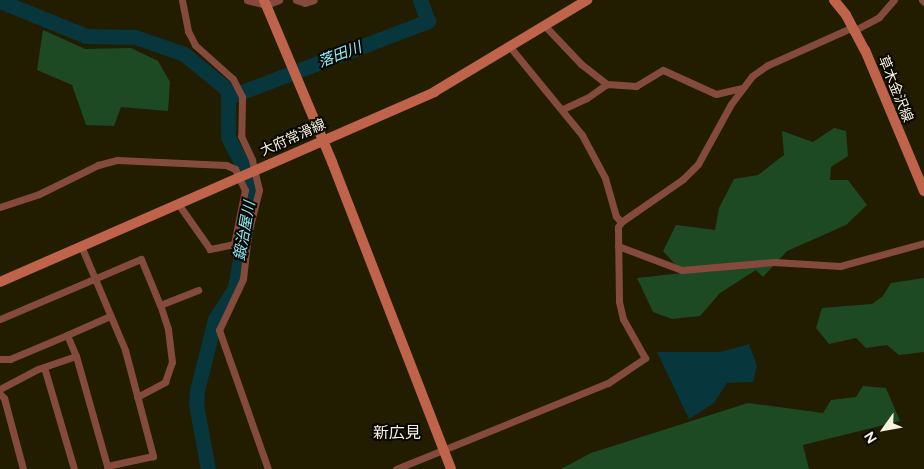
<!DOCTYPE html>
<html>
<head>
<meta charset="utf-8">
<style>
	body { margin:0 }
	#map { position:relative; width:924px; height:469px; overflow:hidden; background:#221d01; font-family:Figtree,"Noto Sans JP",sans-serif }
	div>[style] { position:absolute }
	.green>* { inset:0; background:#1d4a23 }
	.water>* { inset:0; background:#07363d }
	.river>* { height:15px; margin:-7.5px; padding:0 7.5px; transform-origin:7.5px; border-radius:7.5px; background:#07363d }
	.street>* { height:7px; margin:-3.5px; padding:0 3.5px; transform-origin:3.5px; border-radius:3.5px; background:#844b3c }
	.secondary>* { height:10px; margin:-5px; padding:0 5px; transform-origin:5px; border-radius:5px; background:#bf634b }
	span { translate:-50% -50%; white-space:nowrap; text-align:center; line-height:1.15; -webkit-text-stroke:4px #0a0801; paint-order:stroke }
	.street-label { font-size:14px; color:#f5f2e0 }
	.water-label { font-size:15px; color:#8ceaf9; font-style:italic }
	.quarter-label { font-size:16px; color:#f5f2e0 }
	.north { position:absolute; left:859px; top:404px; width:50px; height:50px; -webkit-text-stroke:4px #0a0801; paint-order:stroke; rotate:238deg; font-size:14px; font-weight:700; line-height:20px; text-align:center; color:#f5f2e0 }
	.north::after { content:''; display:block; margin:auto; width:18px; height:22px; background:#f5f2e0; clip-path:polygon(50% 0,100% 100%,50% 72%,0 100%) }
</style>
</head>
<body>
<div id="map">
	<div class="green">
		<i style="clip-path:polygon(43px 30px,85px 49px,131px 48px,158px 61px,170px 82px,168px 111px,121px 107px,114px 126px,86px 125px,72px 85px,37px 70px)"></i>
		<i style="clip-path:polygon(834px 128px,846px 131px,848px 156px,831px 167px,830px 180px,848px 180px,867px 205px,846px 225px,787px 251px,763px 277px,756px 270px,720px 293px,700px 316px,672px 319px,653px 312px,637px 278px,683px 273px,663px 251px,676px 225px,715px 230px,719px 208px,734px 179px,758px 175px,784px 155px,782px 131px,813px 142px)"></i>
		<i style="clip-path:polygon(924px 278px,924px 352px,899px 355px,887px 345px,866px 348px,856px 338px,829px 344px,816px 328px,822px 308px,872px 304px,883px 296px,891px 283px)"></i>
		<i style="clip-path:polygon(863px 386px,886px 388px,900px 421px,803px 445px,809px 469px,561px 469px,591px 453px,748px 403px,823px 413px,831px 400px,856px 397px)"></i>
	</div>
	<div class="water">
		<i style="clip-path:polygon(749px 344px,757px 366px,753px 382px,727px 383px,714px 403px,689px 419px,657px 352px,721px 352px)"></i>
	</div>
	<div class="river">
		<i style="left:0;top:1px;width:93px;rotate:22.1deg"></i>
		<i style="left:86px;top:36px;width:49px;rotate:1.2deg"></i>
		<i style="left:135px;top:37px;width:52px;rotate:19.1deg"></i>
		<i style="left:184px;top:54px;width:57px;rotate:39.3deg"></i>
		<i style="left:228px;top:90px;width:47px;rotate:90deg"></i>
		<i style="left:228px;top:137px;width:37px;rotate:63deg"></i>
		<i style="left:245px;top:170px;width:25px;rotate:74deg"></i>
		<i style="left:252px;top:194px;width:96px;rotate:100.3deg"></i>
		<i style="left:235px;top:288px;width:37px;rotate:123deg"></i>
		<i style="left:215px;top:319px;width:73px;rotate:104.2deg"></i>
		<i style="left:197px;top:390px;width:14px;rotate:94deg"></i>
		<i style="left:196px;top:404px;width:66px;rotate:79.5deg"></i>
		<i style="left:231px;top:96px;width:211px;rotate:-20.8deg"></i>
		<i style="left:428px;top:21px;width:22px;rotate:-111deg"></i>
	</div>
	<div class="street">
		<i style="left:182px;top:0;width:32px;rotate:79deg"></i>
		<i style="left:188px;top:31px;width:16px;rotate:63deg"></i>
		<i style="left:195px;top:45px;width:51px;rotate:41.8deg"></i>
		<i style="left:233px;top:79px;width:20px;rotate:63deg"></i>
		<i style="left:242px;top:97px;width:39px;rotate:91deg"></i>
		<i style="left:241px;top:136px;width:26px;rotate:65deg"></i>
		<i style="left:252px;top:160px;width:31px;rotate:77deg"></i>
		<i style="left:259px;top:190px;width:45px;rotate:104deg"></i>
		<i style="left:248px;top:234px;width:45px;rotate:96.3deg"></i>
		<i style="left:243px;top:279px;width:56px;rotate:115.2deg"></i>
		<i style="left:219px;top:330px;width:147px;rotate:70.6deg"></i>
		<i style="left:247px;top:0;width:20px;rotate:15deg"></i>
		<i style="left:266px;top:5px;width:14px;rotate:-21deg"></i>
		<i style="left:296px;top:0;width:9px;rotate:18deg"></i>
		<i style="left:305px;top:3px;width:9px;rotate:-18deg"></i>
		<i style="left:922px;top:0;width:3px;rotate:45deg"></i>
		<i style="left:545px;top:26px;width:52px;rotate:46.5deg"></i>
		<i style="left:581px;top:64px;width:33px;rotate:38deg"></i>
		<i style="left:855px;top:30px;width:27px;rotate:-28deg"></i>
		<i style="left:879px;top:17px;width:23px;rotate:-49deg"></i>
		<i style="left:510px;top:47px;width:114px;rotate:50.7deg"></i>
		<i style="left:582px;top:135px;width:49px;rotate:61.9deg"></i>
		<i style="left:605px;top:178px;width:40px;rotate:74deg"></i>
		<i style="left:616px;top:216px;width:8px;rotate:50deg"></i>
		<i style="left:563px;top:109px;width:26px;rotate:-25deg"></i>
		<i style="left:587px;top:98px;width:24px;rotate:-35deg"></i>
		<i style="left:607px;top:84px;width:29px;rotate:4deg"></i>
		<i style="left:636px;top:86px;width:31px;rotate:-31deg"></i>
		<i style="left:663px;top:70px;width:58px;rotate:24.4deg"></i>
		<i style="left:716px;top:94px;width:27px;rotate:-13deg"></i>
		<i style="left:0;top:207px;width:41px;rotate:-18.4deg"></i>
		<i style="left:39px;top:194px;width:66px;rotate:-26.2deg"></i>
		<i style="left:98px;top:165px;width:20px;rotate:-15deg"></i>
		<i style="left:117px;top:160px;width:109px;rotate:2.6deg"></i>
		<i style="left:226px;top:165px;width:10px;rotate:24deg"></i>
		<i style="left:235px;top:169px;width:23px;rotate:65deg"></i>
		<i style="left:245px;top:190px;width:55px;rotate:101.5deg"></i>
		<i style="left:234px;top:244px;width:25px;rotate:168deg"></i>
		<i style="left:210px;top:249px;width:54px;rotate:-125.2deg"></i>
		<i style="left:618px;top:246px;width:68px;rotate:20.6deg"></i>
		<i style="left:682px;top:270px;width:92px;rotate:-5deg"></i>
		<i style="left:774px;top:262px;width:66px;rotate:3.5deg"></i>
		<i style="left:840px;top:266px;width:87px;rotate:-15.3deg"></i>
		<i style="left:82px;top:248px;width:111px;rotate:67.1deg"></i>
		<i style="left:125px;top:350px;width:110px;rotate:75.2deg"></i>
		<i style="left:153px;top:456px;width:47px;rotate:167.7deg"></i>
		<i style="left:0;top:319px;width:153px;rotate:-23.1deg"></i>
		<i style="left:141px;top:259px;width:50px;rotate:67.6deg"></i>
		<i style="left:67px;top:335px;width:47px;rotate:-23.8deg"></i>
		<i style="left:0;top:359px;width:10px"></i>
		<i style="left:10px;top:359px;width:62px;rotate:-22.8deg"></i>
		<i style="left:67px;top:335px;width:23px;rotate:67deg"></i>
		<i style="left:44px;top:367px;width:106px;rotate:73.6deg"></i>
		<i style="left:0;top:389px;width:43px;rotate:-27.8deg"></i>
		<i style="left:38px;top:369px;width:40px;rotate:-18.9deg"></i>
		<i style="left:76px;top:356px;width:117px;rotate:74.2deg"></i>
		<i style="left:0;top:394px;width:6px;rotate:45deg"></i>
		<i style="left:4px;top:398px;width:73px;rotate:75deg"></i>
		<i style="left:137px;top:397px;width:32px;rotate:-28deg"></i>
		<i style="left:165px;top:382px;width:21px;rotate:-71deg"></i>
		<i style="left:172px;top:362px;width:33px;rotate:-97deg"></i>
		<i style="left:168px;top:329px;width:25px;rotate:-108deg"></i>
		<i style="left:160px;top:305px;width:41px;rotate:-21.5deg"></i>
		<i style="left:396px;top:469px;width:229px;rotate:-22.1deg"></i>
		<i style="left:608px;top:383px;width:45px;rotate:-34deg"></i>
		<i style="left:645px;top:358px;width:45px;rotate:-119.4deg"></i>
		<i style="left:623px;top:319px;width:18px;rotate:-103deg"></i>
		<i style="left:619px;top:301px;width:74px;rotate:-90.8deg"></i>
		<i style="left:618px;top:227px;width:6px;rotate:-59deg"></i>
		<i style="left:621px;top:222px;width:75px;rotate:-34.7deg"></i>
		<i style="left:683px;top:179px;width:21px;rotate:-45deg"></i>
		<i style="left:698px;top:164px;width:68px;rotate:-61.2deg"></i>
		<i style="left:731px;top:104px;width:35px;rotate:-53deg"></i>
		<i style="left:752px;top:76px;width:19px;rotate:-35deg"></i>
		<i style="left:768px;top:65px;width:93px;rotate:-24.1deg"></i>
	</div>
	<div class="secondary">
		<i style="left:264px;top:0;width:176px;rotate:67.2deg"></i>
		<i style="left:332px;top:162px;width:329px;rotate:68.8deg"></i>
		<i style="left:834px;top:0;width:19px;rotate:51deg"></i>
		<i style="left:846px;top:15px;width:40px;rotate:62deg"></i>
		<i style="left:865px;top:50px;width:153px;rotate:67.3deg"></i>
		<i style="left:0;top:282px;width:474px;rotate:-23.6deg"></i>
		<i style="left:434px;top:92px;width:179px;rotate:-31deg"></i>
	</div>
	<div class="street-label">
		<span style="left:895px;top:89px;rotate:68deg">草木金沢線</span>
		<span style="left:293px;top:138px;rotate:-24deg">大府常滑線</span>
	</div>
	<div class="water-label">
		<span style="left:340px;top:55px;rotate:-21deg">落田川</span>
		<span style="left:245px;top:231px;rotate:-80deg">鍛治屋川</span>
	</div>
	<div class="quarter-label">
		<span style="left:397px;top:433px">新広見</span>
	</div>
	<div class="north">N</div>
</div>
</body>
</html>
